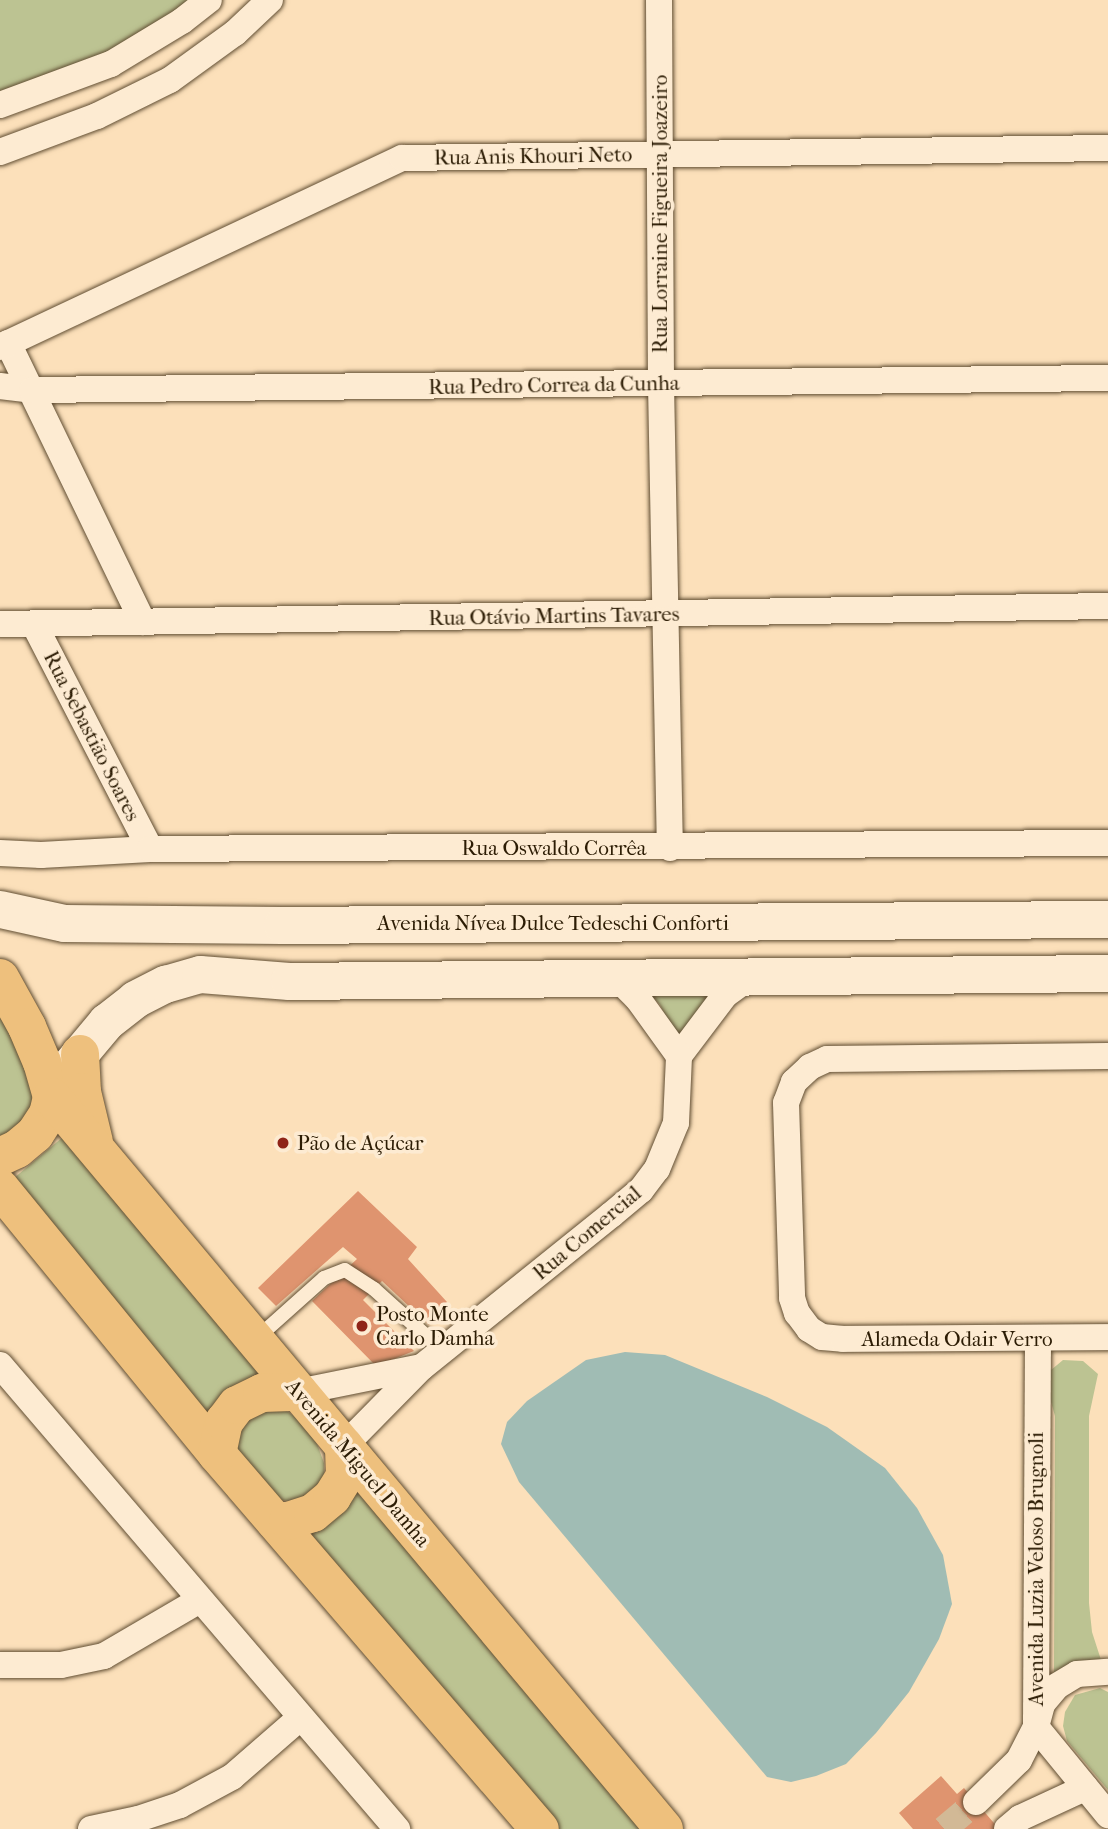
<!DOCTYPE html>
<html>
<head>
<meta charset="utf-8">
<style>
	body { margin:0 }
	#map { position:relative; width:1108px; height:1829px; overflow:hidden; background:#fce0ba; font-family:"IM FELL French Canon",serif }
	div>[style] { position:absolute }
	.green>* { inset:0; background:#bcc392; transform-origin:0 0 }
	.water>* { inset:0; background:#a0bcb4 }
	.building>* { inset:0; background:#df946f }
	.street-tunnel>* { height:26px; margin-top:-13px; transform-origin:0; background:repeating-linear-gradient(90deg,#d2b996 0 26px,transparent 0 39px) }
	.roads { filter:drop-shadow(0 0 2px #604d32) drop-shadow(0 0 2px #604d32) }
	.lane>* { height:14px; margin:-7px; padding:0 7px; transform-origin:7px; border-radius:7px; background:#fdebd2 }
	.street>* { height:26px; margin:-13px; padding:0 13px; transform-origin:13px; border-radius:13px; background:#fdebd2 }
	.secondary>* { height:37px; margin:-18.5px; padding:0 18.5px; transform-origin:18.5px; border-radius:18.5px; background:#fdebd2 }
	.primary>* { height:38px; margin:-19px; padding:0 19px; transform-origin:19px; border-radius:19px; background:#eec07d }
	.dots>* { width:19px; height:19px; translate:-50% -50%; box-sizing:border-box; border:4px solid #fdebd2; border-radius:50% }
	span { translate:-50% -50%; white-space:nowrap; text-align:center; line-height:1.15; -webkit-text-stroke:7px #fdebd2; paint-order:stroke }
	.street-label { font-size:21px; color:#2c1c04 }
	.poi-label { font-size:21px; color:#2c1c04 }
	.left { translate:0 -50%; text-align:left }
</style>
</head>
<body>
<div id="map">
	<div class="green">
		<i style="clip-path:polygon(0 0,190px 0,145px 33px,108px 53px,0 94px)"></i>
		<i style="clip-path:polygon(642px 984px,723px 984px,680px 1043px,660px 1005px)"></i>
		<i style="clip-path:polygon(0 1006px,33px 1084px,32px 1109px,24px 1124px,0 1142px)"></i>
		<i style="left:63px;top:1137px;width:319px;height:69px;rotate:50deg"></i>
		<i style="clip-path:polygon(1063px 1360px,1083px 1361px,1098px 1374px,1089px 1416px,1089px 1603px,1092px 1632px,1102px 1663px,1054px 1679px,1055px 1416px,1047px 1388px,1051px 1370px)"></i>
		<i style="clip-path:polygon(282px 1408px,294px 1416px,316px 1441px,324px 1463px,324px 1477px,310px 1495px,289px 1501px,281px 1500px,235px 1450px,242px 1415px)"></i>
		<i style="clip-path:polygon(350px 1484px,650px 1829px,556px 1829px,296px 1526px)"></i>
		<i style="clip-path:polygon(1100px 1688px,1108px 1692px,1108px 1790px,1067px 1741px,1063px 1726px,1065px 1712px,1075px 1695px)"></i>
	</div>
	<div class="water">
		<i style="clip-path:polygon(625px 1352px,665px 1355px,767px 1397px,827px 1427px,885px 1468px,917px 1508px,943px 1555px,952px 1604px,939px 1639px,909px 1692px,876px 1733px,846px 1764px,816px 1776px,791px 1782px,767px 1777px,519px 1482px,501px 1444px,507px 1422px,527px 1401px,586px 1360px)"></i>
	</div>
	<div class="building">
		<i style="clip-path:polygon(358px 1191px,417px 1247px,408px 1259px,447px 1302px,429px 1325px,382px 1281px,363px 1300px,414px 1351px,376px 1366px,312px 1301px,357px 1259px,343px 1247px,276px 1306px,258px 1288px)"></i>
		<i style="clip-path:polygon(941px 1776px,957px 1794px,964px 1788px,999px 1829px,913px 1829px,899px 1813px)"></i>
	</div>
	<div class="street-tunnel">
		<i style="left:944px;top:1829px;width:42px;rotate:-40.2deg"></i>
	</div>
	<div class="roads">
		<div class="lane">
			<i style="left:257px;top:1338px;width:90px;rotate:-41.8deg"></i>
			<i style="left:324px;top:1278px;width:22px;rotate:-21deg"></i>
			<i style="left:345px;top:1270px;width:35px;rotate:33deg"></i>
			<i style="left:374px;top:1289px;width:93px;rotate:41.9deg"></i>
		</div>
		<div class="street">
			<i style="left:659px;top:0;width:384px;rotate:89.7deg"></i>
			<i style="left:661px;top:384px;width:464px;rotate:88.9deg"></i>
			<i style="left:0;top:105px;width:118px;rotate:-20.3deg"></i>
			<i style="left:111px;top:64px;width:83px;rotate:-31.2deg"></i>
			<i style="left:182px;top:21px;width:34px;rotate:-38deg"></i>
			<i style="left:0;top:152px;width:103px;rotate:-20.4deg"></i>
			<i style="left:97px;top:116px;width:81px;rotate:-26.3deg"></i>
			<i style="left:170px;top:80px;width:80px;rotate:-35.9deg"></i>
			<i style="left:235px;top:33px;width:48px;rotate:-43.3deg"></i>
			<i style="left:8px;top:343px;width:310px;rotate:64.2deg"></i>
			<i style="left:0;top:347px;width:444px;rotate:-25.2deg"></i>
			<i style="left:402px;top:158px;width:706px;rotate:-0.81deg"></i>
			<i style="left:0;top:386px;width:32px;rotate:7deg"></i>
			<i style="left:32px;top:390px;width:1076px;rotate:-0.64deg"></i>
			<i style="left:0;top:624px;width:1108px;rotate:-0.93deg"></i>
			<i style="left:34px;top:624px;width:253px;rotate:62.7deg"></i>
			<i style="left:0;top:853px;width:41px;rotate:2.8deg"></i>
			<i style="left:41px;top:855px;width:109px;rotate:-3.2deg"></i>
			<i style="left:150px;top:849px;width:958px;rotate:-0.36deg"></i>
			<i style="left:679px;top:1056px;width:76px;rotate:-53deg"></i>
			<i style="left:725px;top:995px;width:32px;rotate:-36deg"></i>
			<i style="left:1108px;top:1056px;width:281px;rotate:179.4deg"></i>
			<i style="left:827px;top:1059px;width:19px;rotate:155deg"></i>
			<i style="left:810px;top:1067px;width:22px;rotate:137deg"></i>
			<i style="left:794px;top:1082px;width:22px;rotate:111deg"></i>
			<i style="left:786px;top:1103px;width:195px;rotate:88.2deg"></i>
			<i style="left:792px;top:1298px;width:16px;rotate:72deg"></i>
			<i style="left:797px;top:1313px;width:20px;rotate:53deg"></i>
			<i style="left:809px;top:1329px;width:15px;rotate:32deg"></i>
			<i style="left:822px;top:1337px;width:21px;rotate:5deg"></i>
			<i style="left:843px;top:1339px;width:265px;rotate:-0.4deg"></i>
			<i style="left:1038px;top:1339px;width:388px;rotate:90.3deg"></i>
			<i style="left:1036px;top:1727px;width:114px;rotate:50.7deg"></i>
			<i style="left:0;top:1365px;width:611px;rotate:49.45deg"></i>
			<i style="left:298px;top:1392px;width:126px;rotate:-11.4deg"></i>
			<i style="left:344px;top:1446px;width:111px;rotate:-45.4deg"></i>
			<i style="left:422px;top:1367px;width:243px;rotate:-38.8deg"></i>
			<i style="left:611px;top:1215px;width:39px;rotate:-40deg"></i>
			<i style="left:641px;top:1190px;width:26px;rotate:-53deg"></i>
			<i style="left:657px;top:1169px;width:50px;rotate:-67.6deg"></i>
			<i style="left:676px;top:1123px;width:67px;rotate:-87.4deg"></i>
			<i style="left:679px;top:1056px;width:70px;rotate:-125.7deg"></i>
			<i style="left:638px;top:999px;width:21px;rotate:-135deg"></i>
			<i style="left:623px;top:984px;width:16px;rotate:-162deg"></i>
			<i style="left:0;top:1665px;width:61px"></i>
			<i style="left:61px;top:1665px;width:44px;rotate:-11.8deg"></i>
			<i style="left:104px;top:1656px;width:111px;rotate:-30.3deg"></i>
			<i style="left:976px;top:1802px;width:60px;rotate:-44.3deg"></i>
			<i style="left:1019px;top:1760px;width:37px;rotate:-63deg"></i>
			<i style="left:1036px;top:1727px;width:24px;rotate:-75deg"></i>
			<i style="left:1042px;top:1704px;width:23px;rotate:-50deg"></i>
			<i style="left:1057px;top:1686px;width:23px;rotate:-31deg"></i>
			<i style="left:1077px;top:1674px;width:31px;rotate:-4deg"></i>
			<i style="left:91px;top:1829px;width:48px;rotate:-12deg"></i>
			<i style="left:138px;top:1819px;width:44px;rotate:-18.4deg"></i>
			<i style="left:180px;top:1805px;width:59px;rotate:-28.3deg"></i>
			<i style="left:232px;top:1777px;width:91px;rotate:-41deg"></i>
			<i style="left:1007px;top:1829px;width:17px;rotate:-40deg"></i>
			<i style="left:1020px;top:1818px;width:72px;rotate:-24.8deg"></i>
		</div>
		<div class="secondary">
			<i style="left:0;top:909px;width:66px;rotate:12.3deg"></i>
			<i style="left:64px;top:923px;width:218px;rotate:0.5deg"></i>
			<i style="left:282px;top:925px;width:826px;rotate:-0.42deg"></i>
			<i style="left:60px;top:1077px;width:72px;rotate:-50.1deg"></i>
			<i style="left:106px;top:1022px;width:37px;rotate:-38deg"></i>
			<i style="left:135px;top:999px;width:34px;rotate:-27deg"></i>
			<i style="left:165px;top:984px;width:36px;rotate:-16deg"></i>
			<i style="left:200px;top:974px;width:89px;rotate:4.5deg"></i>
			<i style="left:289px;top:981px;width:819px;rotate:-0.56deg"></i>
		</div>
		<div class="primary">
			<i style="left:0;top:978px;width:56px;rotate:61.1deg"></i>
			<i style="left:27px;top:1027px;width:38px;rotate:67deg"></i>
			<i style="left:42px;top:1062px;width:36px;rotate:74deg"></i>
			<i style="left:52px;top:1097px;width:17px;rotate:103deg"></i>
			<i style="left:48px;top:1114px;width:24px;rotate:123deg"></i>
			<i style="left:35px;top:1134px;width:23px;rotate:140deg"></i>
			<i style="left:17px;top:1149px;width:19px;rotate:155deg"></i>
			<i style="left:80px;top:1054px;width:38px;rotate:87deg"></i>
			<i style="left:82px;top:1092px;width:51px;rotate:76.5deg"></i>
			<i style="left:52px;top:1097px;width:954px;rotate:50.1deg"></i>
			<i style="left:0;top:1188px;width:343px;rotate:50.8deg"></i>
			<i style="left:217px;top:1454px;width:495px;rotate:49.3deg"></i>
			<i style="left:217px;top:1454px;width:33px;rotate:-78deg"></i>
			<i style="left:224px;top:1422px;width:21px;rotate:-53deg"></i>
			<i style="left:237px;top:1405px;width:28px;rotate:-26deg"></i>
			<i style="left:262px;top:1393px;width:36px;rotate:-2deg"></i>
			<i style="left:275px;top:1521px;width:13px"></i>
			<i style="left:288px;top:1521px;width:26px;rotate:-18deg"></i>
			<i style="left:313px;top:1513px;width:25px;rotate:-40deg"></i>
			<i style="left:332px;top:1497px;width:25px;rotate:-58deg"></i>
			<i style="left:345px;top:1476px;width:30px;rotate:-92deg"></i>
		</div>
	</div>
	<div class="dots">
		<i style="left:283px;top:1143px;background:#8f2418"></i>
		<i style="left:362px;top:1326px;background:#8f2418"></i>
	</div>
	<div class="street-label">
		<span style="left:533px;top:156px;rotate:-1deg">Rua Anis Khouri Neto</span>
		<span style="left:660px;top:214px;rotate:-90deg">Rua Lorraine Figueira Joazeiro</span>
		<span style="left:554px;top:385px;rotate:-1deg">Rua Pedro Correa da Cunha</span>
		<span style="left:554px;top:616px;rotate:-1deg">Rua Otávio Martins Tavares</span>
		<span style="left:92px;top:736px;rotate:63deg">Rua Sebastião Soares</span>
		<span style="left:554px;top:848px">Rua Oswaldo Corrêa</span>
		<span style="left:553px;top:923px">Avenida Nívea Dulce Tedeschi Conforti</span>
		<span style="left:587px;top:1233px;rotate:-40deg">Rua Comercial</span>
		<span style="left:957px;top:1339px">Alameda Odair Verro</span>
		<span style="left:358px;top:1463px;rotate:50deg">Avenida Miguel Damha</span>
		<span style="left:1036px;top:1569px;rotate:-90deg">Avenida Luzia Veloso Brugnoli</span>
	</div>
	<div class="poi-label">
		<span class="left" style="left:297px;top:1143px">Pão de Açúcar</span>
		<span class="left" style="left:376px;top:1326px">Posto Monte<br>Carlo Damha</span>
	</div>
</div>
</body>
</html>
